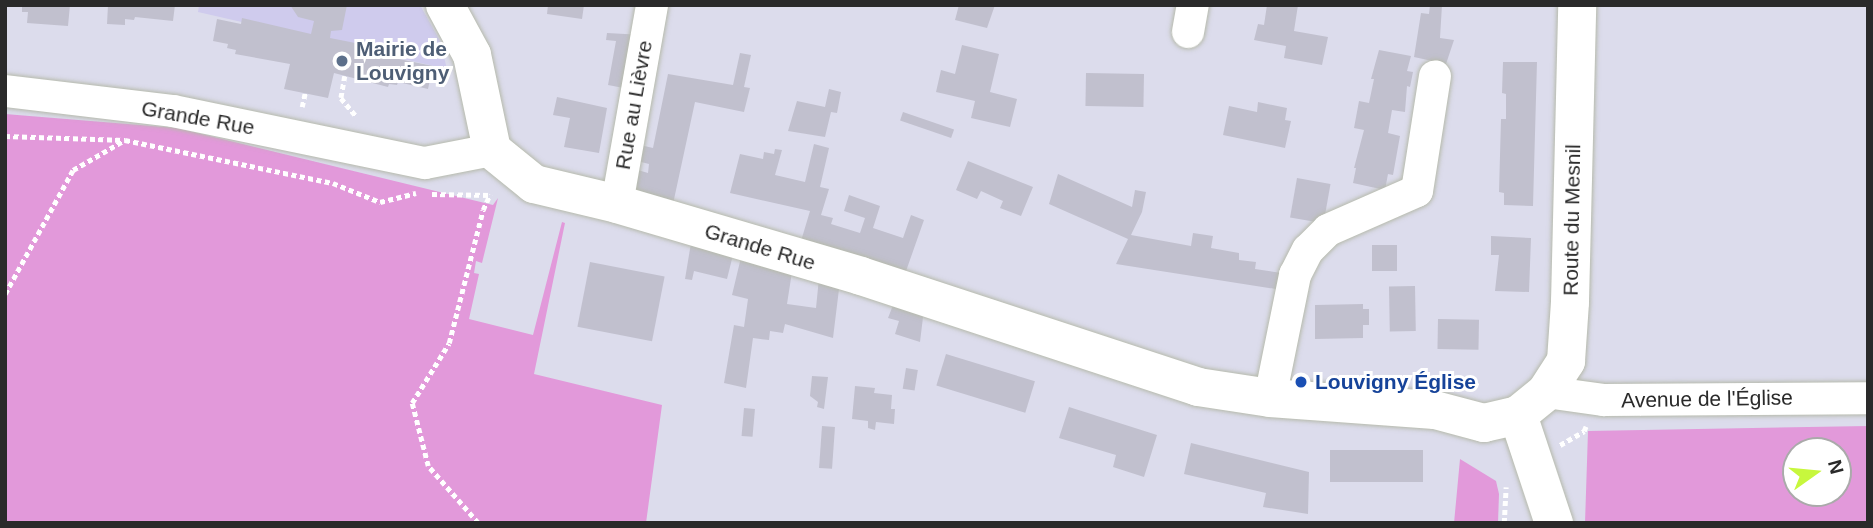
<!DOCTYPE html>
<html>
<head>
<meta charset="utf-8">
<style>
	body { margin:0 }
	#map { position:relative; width:1873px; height:528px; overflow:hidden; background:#dcdcec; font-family:Helvetica,sans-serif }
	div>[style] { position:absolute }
	.education>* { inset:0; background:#cfcbed }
	.green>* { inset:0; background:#e299da }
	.building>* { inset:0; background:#c1c0ce; transform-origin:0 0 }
	.path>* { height:4.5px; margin-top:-2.25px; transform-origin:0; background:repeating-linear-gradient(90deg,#fff 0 5px,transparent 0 8.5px) }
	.roads { filter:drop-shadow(0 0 2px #b6baac) drop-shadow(0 0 2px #b6baac) }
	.street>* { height:32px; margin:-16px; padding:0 16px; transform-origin:16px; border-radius:16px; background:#fff }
	.secondary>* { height:38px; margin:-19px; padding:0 19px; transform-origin:19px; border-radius:19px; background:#fff }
	.dots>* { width:19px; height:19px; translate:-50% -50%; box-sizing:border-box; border:4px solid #fff; border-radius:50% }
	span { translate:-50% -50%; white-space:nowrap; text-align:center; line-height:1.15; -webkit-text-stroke:6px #fff; paint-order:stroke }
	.service-label { font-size:21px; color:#4e5e75; font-weight:700 }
	.left { translate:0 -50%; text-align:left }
	.street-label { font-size:21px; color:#2a2a2a }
	.transit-label { font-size:21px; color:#164399; font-weight:700 }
	.frame { position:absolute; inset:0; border:7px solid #2a2a2a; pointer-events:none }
	.north { position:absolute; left:1782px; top:437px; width:70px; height:70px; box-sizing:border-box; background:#fff; border:2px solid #aaa; border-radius:50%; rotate:75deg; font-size:19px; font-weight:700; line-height:28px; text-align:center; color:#2a2a2a }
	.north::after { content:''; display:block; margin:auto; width:24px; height:32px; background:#c7f73d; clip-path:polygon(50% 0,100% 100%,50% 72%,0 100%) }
</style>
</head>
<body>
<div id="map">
	<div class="education">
		<i style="clip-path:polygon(199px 5px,420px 5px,440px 41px,447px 69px,198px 12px)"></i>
	</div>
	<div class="green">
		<i style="clip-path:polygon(5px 114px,177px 128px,493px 205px,498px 198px,482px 263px,476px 261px,474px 273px,479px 274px,469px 319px,533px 335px,562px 222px,565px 223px,534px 374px,662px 405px,646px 523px,5px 523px)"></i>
		<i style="clip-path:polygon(evenodd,1868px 426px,1868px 523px,1585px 523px,1588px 431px,1868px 426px,1838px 451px,1838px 493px,1796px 493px,1796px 451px,1838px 451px)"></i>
		<i style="clip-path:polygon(1460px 459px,1496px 481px,1499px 494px,1498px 523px,1454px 523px)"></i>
	</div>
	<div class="building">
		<i style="clip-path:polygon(22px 5px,70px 5px,68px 26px,27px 23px,28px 12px,22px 12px)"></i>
		<i style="clip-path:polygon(108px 5px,175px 5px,173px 21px,135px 17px,134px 20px,125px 19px,125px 25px,107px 24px)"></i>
		<i style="clip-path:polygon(290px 5px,347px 5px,342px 30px,331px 31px,330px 38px,396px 51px,394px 58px,433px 66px,428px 89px,398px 82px,397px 85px,389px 84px,388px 87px,334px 73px,328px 98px,284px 89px,290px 64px,235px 54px,236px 50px,227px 48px,228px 44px,213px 41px,217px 19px,241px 24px,242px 18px,311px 34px,314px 21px,298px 17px)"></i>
		<i style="clip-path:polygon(548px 5px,584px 5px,582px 19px,547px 14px)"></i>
		<i style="clip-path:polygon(959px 5px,995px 5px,987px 28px,955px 20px)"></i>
		<i style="clip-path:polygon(1267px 5px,1298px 5px,1294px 31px,1328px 37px,1322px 65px,1284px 58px,1286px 46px,1254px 40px,1258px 24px,1264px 25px)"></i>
		<i style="clip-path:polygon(1430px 5px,1442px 5px,1440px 38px,1454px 40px,1446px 64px,1414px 57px,1421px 13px,1429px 14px)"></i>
		<i style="clip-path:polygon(607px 33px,643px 35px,634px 90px,608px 85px,616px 41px,606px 40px)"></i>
		<i style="clip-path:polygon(962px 45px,999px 54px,990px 92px,1017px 99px,1010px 127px,971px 118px,975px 101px,936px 92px,941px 70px,955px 74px)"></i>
		<i style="clip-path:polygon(1379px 50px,1411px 56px,1407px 71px,1413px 72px,1410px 87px,1407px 86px,1405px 112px,1392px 110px,1388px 133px,1400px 136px,1393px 175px,1388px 174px,1385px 190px,1353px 183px,1356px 168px,1354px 168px,1364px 130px,1354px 128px,1359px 101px,1369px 103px,1374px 79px,1371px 79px)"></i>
		<i style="clip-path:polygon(740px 53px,751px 55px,744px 87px,750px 88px,744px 112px,695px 102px,673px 204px,627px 191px,631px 168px,648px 173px,649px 164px,633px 160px,636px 144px,653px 148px,668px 74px,733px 85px)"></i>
		<i style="clip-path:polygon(1503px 62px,1537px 62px,1533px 206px,1504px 205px,1504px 193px,1499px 192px,1501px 119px,1506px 119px,1506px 94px,1502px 93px)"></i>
		<i style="left:1086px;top:73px;width:58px;height:33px;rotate:1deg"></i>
		<i style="clip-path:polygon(829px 89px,841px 92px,837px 113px,831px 112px,825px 137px,788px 131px,797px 101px,825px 107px)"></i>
		<i style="clip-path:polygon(557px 97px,607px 108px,599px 153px,564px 147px,570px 118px,553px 115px)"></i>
		<i style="clip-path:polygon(1258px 102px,1287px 108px,1285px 120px,1291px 121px,1285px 148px,1223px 135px,1229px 106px,1257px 112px)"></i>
		<i style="left:903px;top:112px;width:54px;height:9px;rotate:19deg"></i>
		<i style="clip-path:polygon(814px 144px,829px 148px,820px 187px,829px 189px,821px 215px,833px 218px,831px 224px,860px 233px,865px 218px,844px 211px,849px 195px,880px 206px,873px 228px,903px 238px,911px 215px,924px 220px,905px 274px,801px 241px,810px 211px,730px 193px,740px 154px,763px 159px,764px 152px,774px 154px,775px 149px,782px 150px,775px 175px,805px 182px)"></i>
		<i style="clip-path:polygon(968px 161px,1033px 187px,1021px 216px,1000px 208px,1003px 201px,981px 191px,977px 199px,956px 190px)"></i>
		<i style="clip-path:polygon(1058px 174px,1132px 207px,1135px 190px,1146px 192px,1142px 212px,1131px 235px,1191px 246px,1193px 233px,1213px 236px,1211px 248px,1239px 253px,1239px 260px,1256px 262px,1255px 269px,1281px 273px,1276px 289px,1116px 264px,1128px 239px,1049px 204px)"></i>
		<i style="left:1297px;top:178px;width:34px;height:40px;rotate:10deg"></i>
		<i style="clip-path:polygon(1491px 236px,1531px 238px,1529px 292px,1495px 291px,1499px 255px,1491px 255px)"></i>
		<i style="clip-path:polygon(692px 237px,735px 247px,727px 279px,694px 271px,692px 280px,685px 279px)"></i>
		<i style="left:1372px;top:245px;width:25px;height:26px"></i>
		<i style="clip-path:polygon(743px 249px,792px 272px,787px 304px,816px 308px,819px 278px,840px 281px,833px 338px,785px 324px,783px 333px,770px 331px,769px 340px,753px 338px,746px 388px,724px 383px,734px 325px,744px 327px,748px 299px,732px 295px)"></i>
		<i style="left:590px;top:262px;width:76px;height:66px;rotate:11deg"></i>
		<i style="left:1415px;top:286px;width:45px;height:26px;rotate:89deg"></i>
		<i style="clip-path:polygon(895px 300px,924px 309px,920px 342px,895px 334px,899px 321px,888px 318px)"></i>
		<i style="clip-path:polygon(1363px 304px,1363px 309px,1369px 309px,1369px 325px,1363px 325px,1363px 338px,1315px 339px,1315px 305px)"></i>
		<i style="left:1438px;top:319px;width:41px;height:30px;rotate:1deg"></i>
		<i style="left:946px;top:354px;width:93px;height:33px;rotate:17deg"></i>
		<i style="left:906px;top:368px;width:12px;height:21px;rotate:9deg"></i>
		<i style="clip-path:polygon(812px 376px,828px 377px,824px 409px,817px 407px,818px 402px,810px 396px)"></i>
		<i style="clip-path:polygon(855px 386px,875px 388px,874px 393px,892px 395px,891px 409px,895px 409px,894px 424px,876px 422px,875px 430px,868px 428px,868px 421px,852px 419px)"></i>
		<i style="clip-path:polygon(1069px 407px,1157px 435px,1144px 477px,1113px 467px,1116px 455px,1059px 438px)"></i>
		<i style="left:744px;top:408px;width:11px;height:28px;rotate:5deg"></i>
		<i style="left:822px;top:426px;width:13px;height:42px;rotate:4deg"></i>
		<i style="clip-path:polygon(1191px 443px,1309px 472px,1308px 514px,1263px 507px,1266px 493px,1184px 474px)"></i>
		<i style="left:1330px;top:450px;width:93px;height:32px"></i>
	</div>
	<div class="path">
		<i style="left:345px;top:76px;width:22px;rotate:100deg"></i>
		<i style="left:341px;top:98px;width:25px;rotate:50deg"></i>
		<i style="left:302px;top:107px;width:14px;rotate:-78deg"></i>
		<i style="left:5px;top:136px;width:120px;rotate:1.9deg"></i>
		<i style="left:125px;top:140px;width:212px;rotate:11.7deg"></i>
		<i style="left:333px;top:183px;width:51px;rotate:22deg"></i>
		<i style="left:380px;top:202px;width:37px;rotate:-14deg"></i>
		<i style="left:432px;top:194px;width:58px;rotate:1deg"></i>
		<i style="left:5px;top:294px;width:141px;rotate:-61.3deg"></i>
		<i style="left:73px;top:170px;width:58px;rotate:-30.1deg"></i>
		<i style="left:1560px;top:445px;width:28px;rotate:-30deg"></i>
		<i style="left:1584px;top:431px;width:5px;rotate:-68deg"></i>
		<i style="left:478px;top:523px;width:76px;rotate:-131.3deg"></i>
		<i style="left:428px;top:466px;width:65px;rotate:-104.3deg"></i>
		<i style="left:412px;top:403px;width:70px;rotate:-58.3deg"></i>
		<i style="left:449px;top:343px;width:137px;rotate:-75.7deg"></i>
		<i style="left:483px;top:210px;width:17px;rotate:-66deg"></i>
		<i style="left:1504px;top:523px;width:36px;rotate:-87deg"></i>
	</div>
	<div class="roads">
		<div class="street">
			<i style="left:1188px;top:32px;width:27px;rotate:-80deg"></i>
			<i style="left:5px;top:91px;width:169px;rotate:6.8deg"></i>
			<i style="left:173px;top:111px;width:257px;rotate:11.7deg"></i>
			<i style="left:425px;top:163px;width:68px;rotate:-11deg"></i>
			<i style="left:617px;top:204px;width:202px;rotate:-80deg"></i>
			<i style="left:1546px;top:392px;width:59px;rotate:7.9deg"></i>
			<i style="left:1604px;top:400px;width:264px;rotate:-0.4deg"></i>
			<i style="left:1270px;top:398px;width:126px;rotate:-78.5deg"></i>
			<i style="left:1295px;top:275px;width:28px;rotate:-63deg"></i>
			<i style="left:1308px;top:250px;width:28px;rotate:-45deg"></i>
			<i style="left:1328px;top:230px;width:97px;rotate:-23.7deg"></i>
			<i style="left:1417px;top:191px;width:116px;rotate:-81.1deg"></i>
		</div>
		<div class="secondary">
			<i style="left:445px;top:5px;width:57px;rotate:61.6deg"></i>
			<i style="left:472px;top:55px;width:97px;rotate:78.1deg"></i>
			<i style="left:492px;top:150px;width:54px;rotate:39deg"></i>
			<i style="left:534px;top:184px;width:85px;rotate:13.5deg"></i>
			<i style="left:617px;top:204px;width:254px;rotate:16.4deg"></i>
			<i style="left:861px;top:276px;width:355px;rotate:18.2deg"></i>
			<i style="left:1198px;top:387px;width:73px;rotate:8.7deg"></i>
			<i style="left:1270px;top:398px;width:165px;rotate:4.2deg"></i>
			<i style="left:1435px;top:410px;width:51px;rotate:14.9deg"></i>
			<i style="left:1484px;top:423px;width:35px;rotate:-13deg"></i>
			<i style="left:1518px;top:415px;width:36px;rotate:-39deg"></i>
			<i style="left:1546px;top:392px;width:37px;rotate:-57deg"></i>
			<i style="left:1566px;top:361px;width:59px;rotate:-86.1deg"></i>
			<i style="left:1570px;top:302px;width:297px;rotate:-88.6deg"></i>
			<i style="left:1518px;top:415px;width:114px;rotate:71.6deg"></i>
		</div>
	</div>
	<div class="dots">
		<i style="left:342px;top:61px;background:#5c6f8a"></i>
		<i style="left:1301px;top:382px;background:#1a4fb4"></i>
	</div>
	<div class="service-label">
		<span class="left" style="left:356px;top:61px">Mairie de<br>Louvigny</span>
	</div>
	<div class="street-label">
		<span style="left:634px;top:105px;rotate:-80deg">Rue au Lièvre</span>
		<span style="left:198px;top:118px;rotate:10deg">Grande Rue</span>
		<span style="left:1572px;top:220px;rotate:-89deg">Route du Mesnil</span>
		<span style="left:760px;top:247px;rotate:17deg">Grande Rue</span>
		<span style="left:1707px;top:399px;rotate:-1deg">Avenue de l'Église</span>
	</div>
	<div class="transit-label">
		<span class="left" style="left:1315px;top:382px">Louvigny Église</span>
	</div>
	<div class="frame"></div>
	<div class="north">N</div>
</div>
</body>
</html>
